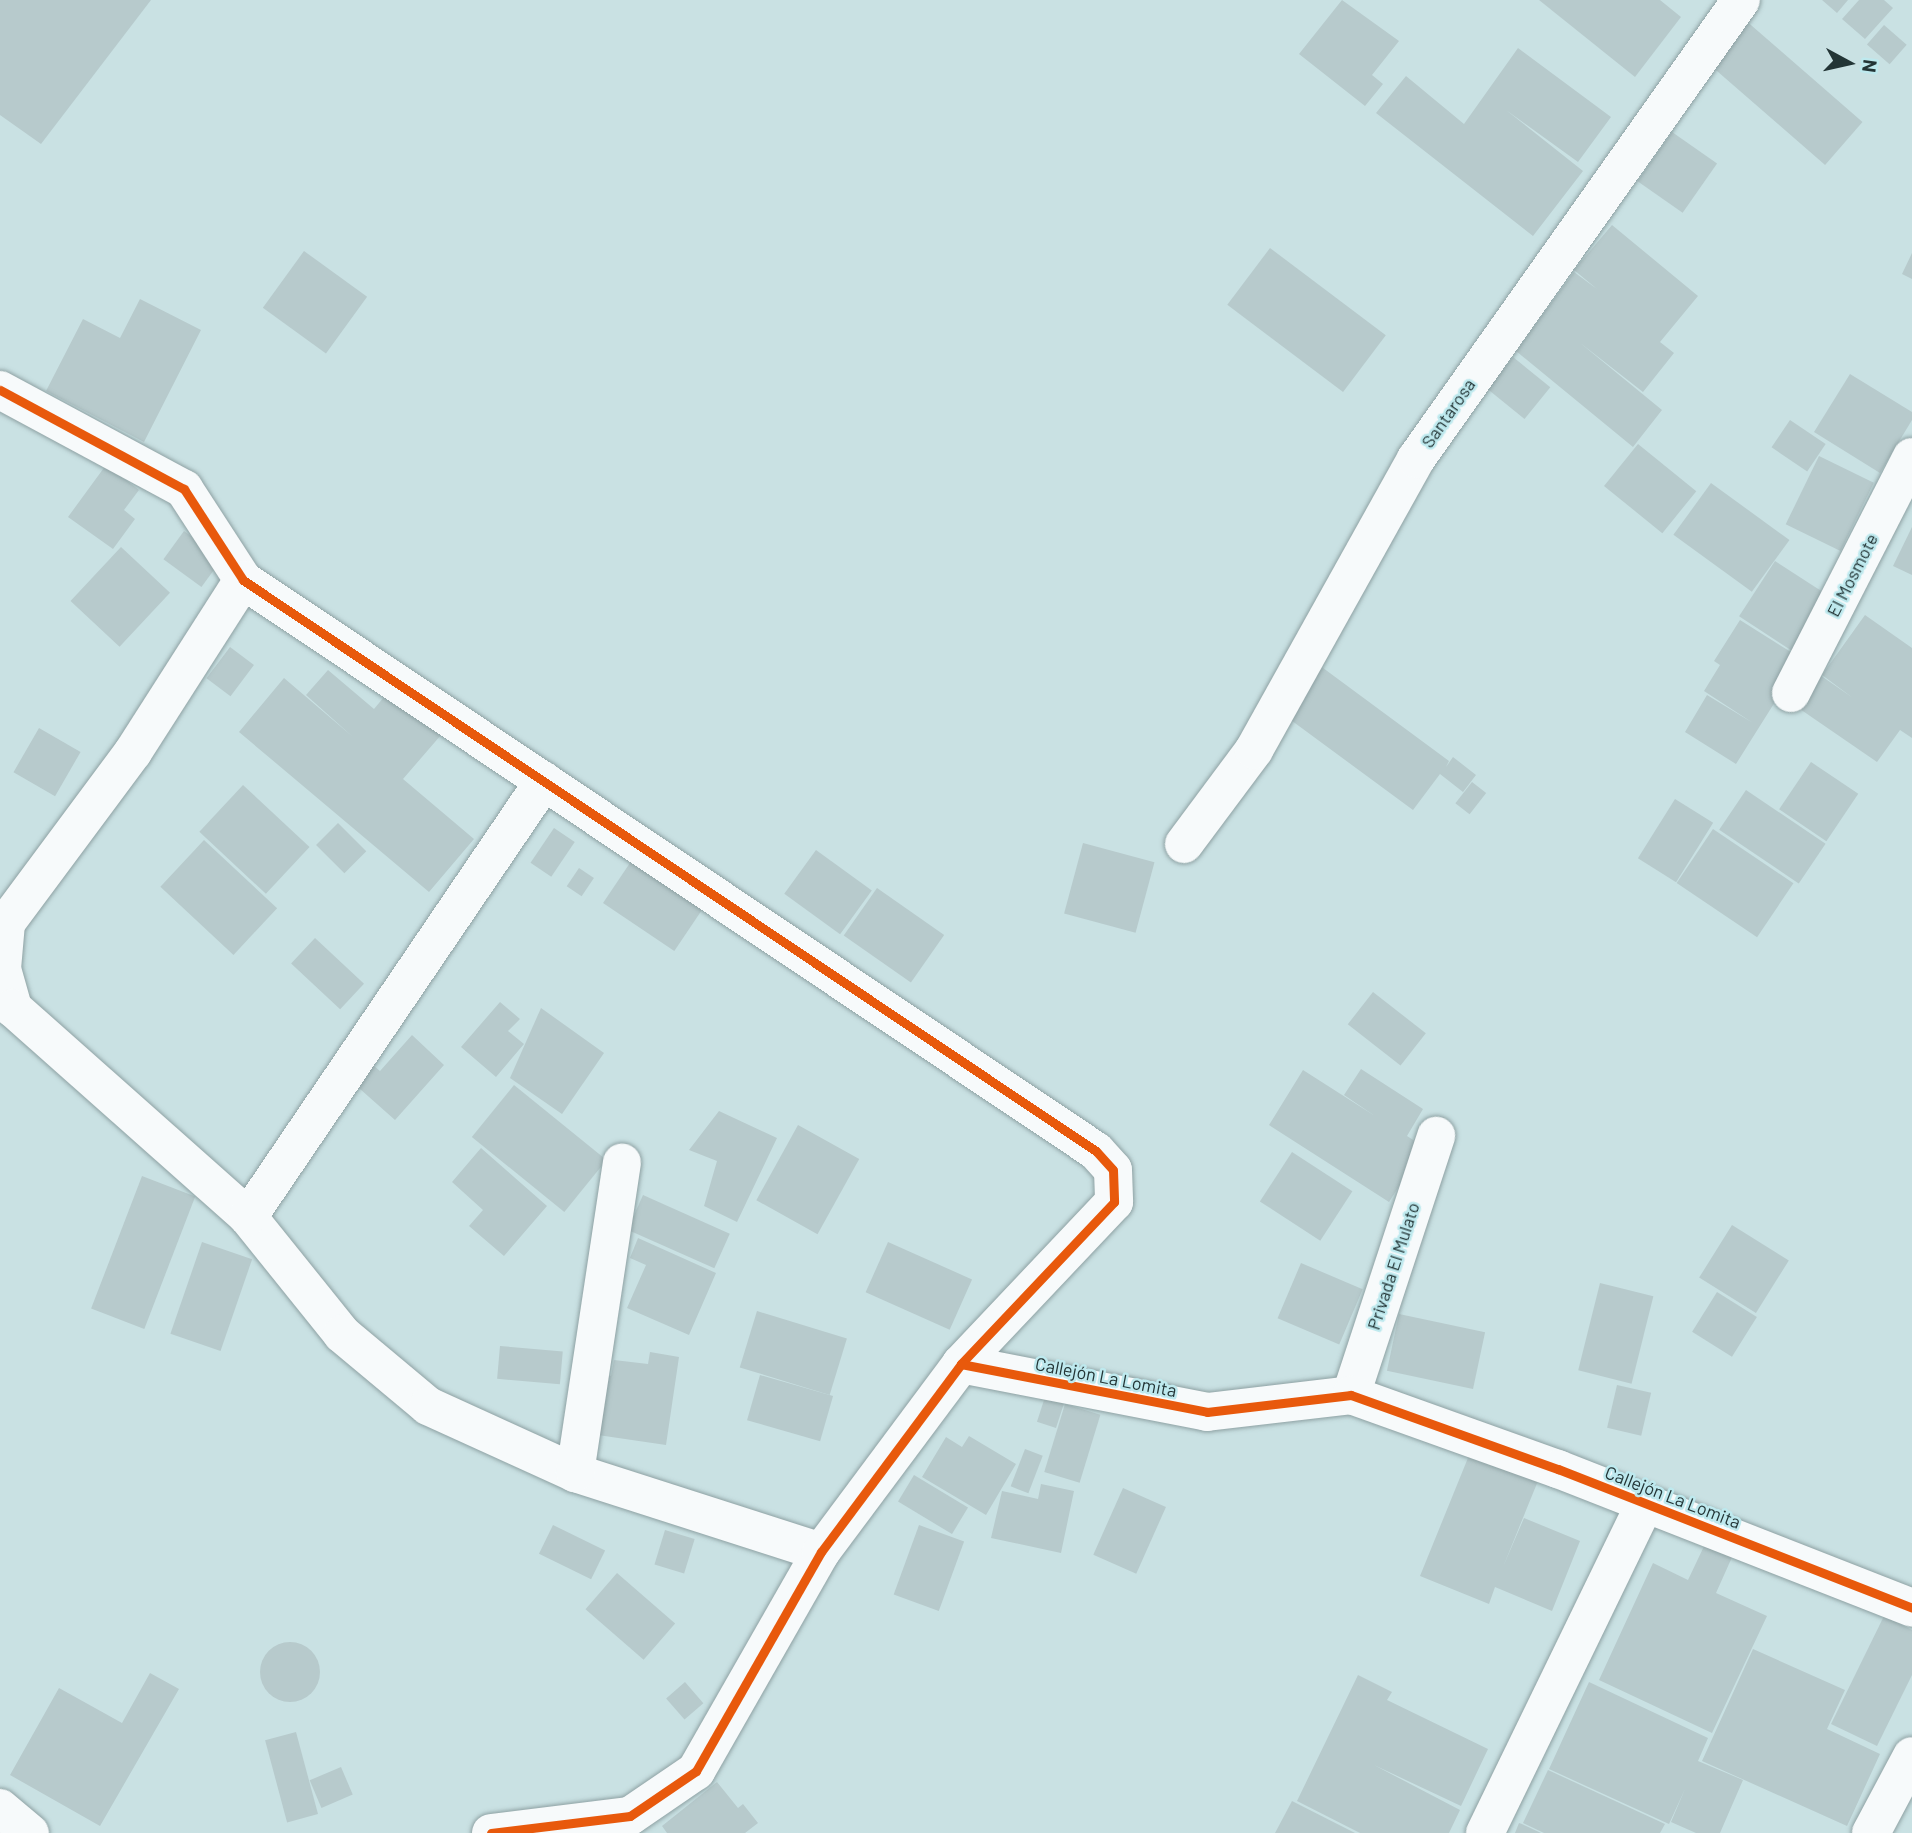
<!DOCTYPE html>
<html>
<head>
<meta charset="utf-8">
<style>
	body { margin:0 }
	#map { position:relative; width:1912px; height:1833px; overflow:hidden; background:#c9e1e3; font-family:Barlow,sans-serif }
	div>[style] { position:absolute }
	.building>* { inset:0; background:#b7cacc; transform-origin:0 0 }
	.round { border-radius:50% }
	.roads { filter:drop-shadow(0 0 2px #8ea1a3) drop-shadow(0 0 2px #8ea1a3) }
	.street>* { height:38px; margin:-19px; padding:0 19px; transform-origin:19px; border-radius:19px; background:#f7fafb }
	.cycleway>* { height:9px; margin:-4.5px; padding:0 4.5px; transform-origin:4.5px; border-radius:4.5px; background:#e8590c }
	span { translate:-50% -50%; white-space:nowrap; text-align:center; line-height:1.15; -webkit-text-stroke:5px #bee9ee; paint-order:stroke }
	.street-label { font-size:18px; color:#233536 }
	.north { position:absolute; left:1814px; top:28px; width:70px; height:70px; -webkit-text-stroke:5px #bee9ee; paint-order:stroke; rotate:98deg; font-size:19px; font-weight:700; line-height:28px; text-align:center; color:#233536 }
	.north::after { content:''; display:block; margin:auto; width:24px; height:32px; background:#233536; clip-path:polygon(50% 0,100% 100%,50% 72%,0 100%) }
</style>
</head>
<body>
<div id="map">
	<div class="building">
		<i style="clip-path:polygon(0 0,151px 0,41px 144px,0 115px)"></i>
		<i style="clip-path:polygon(1342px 0,1399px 41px,1372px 75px,1383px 84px,1365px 106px,1299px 54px)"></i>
		<i style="clip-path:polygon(1539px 0,1660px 0,1681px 17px,1635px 77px)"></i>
		<i style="clip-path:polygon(1822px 0,1848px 0,1837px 13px)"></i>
		<i style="clip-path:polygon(1859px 0,1884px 0,1893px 8px,1865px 39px,1842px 19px)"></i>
		<i style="left:1744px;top:19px;width:157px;height:57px;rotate:41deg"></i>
		<i style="left:1884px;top:25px;width:30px;height:26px;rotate:41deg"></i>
		<i style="clip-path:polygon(1518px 48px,1611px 117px,1578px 162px,1506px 110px,1583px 171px,1533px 236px,1376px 113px,1406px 76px,1464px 124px)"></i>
		<i style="left:1672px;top:132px;width:55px;height:60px;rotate:35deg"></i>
		<i style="clip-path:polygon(1612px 225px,1698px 296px,1660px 342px,1674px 353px,1643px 392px,1579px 342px,1662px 410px,1633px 447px,1516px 351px,1574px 272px,1597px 289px,1574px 270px)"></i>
		<i style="left:1270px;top:248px;width:145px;height:71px;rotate:37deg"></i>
		<i style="left:304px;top:251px;width:78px;height:70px;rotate:36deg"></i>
		<i style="clip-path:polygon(1912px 253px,1912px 279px,1902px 274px)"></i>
		<i style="clip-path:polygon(140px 299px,201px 330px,144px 442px,46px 391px,83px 319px,120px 338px)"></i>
		<i style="left:1513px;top:357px;width:48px;height:41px;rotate:39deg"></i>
		<i style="clip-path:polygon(1850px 374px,1912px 412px,1912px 420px,1880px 473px,1814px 432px)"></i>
		<i style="left:1790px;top:420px;width:43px;height:33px;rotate:34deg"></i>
		<i style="left:1638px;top:444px;width:75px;height:54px;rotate:39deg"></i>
		<i style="left:1819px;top:456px;width:61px;height:76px;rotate:26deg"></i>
		<i style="clip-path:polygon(106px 465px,139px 490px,124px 510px,135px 519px,113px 549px,68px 517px)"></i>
		<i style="left:1711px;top:483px;width:97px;height:64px;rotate:36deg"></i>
		<i style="clip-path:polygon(1912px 527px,1912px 575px,1893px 566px)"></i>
		<i style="left:184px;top:531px;width:47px;height:35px;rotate:36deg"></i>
		<i style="left:121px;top:547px;width:67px;height:74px;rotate:43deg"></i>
		<i style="left:1775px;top:561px;width:63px;height:66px;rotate:33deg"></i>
		<i style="clip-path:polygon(1865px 615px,1912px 648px,1912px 738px,1900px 730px,1877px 762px,1797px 707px,1820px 675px,1853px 698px,1822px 675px)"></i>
		<i style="clip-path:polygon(1740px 620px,1802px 659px,1736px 764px,1685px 732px,1707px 695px,1753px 723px,1704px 691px,1720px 665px,1714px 661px)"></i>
		<i style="left:230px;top:647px;width:30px;height:39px;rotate:37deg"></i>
		<i style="clip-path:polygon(1319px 665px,1449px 761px,1446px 767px,1453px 757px,1476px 775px,1463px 792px,1440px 774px,1413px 810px,1284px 715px)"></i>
		<i style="clip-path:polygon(328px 670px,374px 709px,389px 691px,441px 735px,403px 779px,474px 839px,429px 892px,239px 732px,284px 678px,353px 737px,306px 695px)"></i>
		<i style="left:39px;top:728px;width:48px;height:51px;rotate:30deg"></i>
		<i style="left:1811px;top:762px;width:57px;height:57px;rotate:34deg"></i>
		<i style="left:1472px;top:782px;width:18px;height:27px;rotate:38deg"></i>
		<i style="left:243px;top:785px;width:91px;height:64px;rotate:43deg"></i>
		<i style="left:1746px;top:790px;width:96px;height:48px;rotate:34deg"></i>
		<i style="left:1675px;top:799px;width:45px;height:70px;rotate:32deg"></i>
		<i style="left:338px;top:823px;width:40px;height:31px;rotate:45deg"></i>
		<i style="left:554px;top:828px;width:25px;height:42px;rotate:34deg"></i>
		<i style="left:1713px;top:829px;width:97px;height:65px;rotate:34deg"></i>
		<i style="left:204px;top:840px;width:100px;height:64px;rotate:43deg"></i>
		<i style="left:1083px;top:843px;width:74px;height:73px;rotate:15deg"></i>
		<i style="left:816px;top:850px;width:69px;height:54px;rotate:36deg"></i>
		<i style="left:636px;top:854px;width:86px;height:59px;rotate:34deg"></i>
		<i style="left:579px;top:868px;width:18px;height:22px;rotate:34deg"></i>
		<i style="left:877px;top:888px;width:82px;height:58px;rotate:35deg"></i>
		<i style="left:315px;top:938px;width:67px;height:35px;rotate:43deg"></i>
		<i style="left:1373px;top:992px;width:67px;height:41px;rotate:38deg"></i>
		<i style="clip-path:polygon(500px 1002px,520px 1019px,508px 1031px,524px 1044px,496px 1077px,461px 1047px)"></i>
		<i style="clip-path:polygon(541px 1008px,604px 1053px,562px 1114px,510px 1078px)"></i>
		<i style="clip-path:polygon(412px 1035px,444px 1065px,395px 1120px,351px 1081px,368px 1061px,380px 1071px)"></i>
		<i style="clip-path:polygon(1361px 1069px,1423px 1109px,1407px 1136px,1424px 1147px,1389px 1202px,1269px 1125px,1303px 1070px,1375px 1116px,1344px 1095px)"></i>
		<i style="left:514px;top:1085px;width:119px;height:67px;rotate:39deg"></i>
		<i style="clip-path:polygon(719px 1111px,777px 1138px,737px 1222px,704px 1206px,717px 1161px,689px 1150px)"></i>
		<i style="left:798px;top:1125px;width:70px;height:86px;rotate:29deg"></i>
		<i style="clip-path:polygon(481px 1148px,547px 1206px,504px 1256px,469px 1226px,483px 1210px,452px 1182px)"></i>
		<i style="left:1292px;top:1152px;width:72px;height:59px;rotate:33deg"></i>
		<i style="left:142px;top:1176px;width:57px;height:142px;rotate:21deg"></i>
		<i style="left:643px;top:1195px;width:95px;height:38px;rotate:24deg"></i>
		<i style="left:1732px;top:1225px;width:67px;height:62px;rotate:32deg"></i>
		<i style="clip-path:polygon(638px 1238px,716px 1273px,689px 1335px,627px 1308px,646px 1265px,630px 1258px)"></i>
		<i style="left:202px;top:1242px;width:53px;height:97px;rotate:19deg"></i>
		<i style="left:888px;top:1242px;width:92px;height:55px;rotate:24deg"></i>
		<i style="left:1301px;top:1263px;width:67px;height:60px;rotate:23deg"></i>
		<i style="left:1600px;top:1283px;width:55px;height:90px;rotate:14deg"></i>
		<i style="left:1717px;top:1292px;width:47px;height:47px;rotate:32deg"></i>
		<i style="left:757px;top:1311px;width:94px;height:59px;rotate:17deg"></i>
		<i style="left:1399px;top:1314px;width:88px;height:58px;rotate:12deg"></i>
		<i style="left:500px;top:1346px;width:63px;height:33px;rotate:5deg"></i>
		<i style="clip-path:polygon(650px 1352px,679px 1357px,666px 1445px,591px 1434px,600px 1374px,611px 1376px,614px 1360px,648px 1364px)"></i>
		<i style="left:760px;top:1375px;width:76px;height:47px;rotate:16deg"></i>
		<i style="left:1617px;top:1385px;width:35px;height:44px;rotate:13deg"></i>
		<i style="left:1045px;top:1397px;width:20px;height:26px;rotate:18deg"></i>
		<i style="left:1065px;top:1404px;width:37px;height:71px;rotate:17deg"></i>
		<i style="clip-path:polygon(969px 1436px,1016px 1464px,986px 1515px,922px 1477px,946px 1437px,962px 1447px)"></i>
		<i style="clip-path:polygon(1472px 1448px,1540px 1476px,1503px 1567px,1524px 1518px,1580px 1541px,1552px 1611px,1495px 1587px,1489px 1604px,1420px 1576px)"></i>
		<i style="left:1025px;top:1449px;width:19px;height:40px;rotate:21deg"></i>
		<i style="left:914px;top:1475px;width:63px;height:31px;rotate:31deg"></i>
		<i style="clip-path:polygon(1041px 1484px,1074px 1491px,1061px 1553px,991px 1538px,1002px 1491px,1038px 1499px)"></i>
		<i style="left:1123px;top:1488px;width:47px;height:73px;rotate:24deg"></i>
		<i style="left:553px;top:1525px;width:58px;height:32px;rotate:26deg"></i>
		<i style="left:919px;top:1525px;width:48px;height:74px;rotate:20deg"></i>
		<i style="left:665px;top:1530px;width:31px;height:36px;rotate:17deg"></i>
		<i style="clip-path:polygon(1706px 1542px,1733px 1555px,1716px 1593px,1767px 1616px,1712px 1733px,1599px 1680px,1653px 1563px,1688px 1580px)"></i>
		<i style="left:617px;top:1573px;width:77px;height:48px;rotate:41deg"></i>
		<i style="clip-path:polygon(1884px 1616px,1912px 1630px,1912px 1675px,1877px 1746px,1831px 1724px)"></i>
		<i class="round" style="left:260px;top:1642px;width:60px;height:60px"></i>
		<i style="clip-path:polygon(1753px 1649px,1845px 1690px,1827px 1729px,1880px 1754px,1847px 1826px,1702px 1761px)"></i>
		<i style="clip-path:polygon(150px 1673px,179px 1689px,100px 1826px,10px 1775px,59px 1688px,122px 1723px)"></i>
		<i style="clip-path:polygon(1358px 1675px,1392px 1692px,1387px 1700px,1488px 1749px,1461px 1806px,1374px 1765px,1460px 1810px,1449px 1833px,1360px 1833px,1297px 1801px)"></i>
		<i style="left:685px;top:1682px;width:28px;height:25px;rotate:49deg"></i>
		<i style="clip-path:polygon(1589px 1682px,1708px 1738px,1698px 1761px,1743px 1780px,1720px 1833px,1696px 1833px,1671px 1822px,1685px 1789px,1669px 1824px,1549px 1769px)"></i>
		<i style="left:296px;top:1732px;width:85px;height:32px;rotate:75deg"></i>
		<i style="left:341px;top:1767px;width:30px;height:34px;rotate:67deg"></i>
		<i style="clip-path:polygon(1548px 1770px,1665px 1824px,1660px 1833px,1544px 1833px,1523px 1823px)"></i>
		<i style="clip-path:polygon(717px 1782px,738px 1808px,743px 1804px,758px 1823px,745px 1833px,667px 1833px,662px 1826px)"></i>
		<i style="clip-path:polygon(1292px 1801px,1355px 1833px,1275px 1833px)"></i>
		<i style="clip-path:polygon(1519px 1823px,1522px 1824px,1541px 1833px,1515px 1833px)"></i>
	</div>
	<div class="roads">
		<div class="street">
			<i style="left:0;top:390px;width:209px;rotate:28.3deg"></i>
			<i style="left:184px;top:489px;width:108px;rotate:57deg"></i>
			<i style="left:243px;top:580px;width:1026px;rotate:33.8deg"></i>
			<i style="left:1096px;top:1151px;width:25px;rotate:48deg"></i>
			<i style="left:1113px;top:1170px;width:32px;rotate:88deg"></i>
			<i style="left:1114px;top:1202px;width:223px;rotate:133.4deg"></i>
			<i style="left:243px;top:580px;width:204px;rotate:122.6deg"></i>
			<i style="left:133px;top:752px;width:213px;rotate:126.6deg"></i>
			<i style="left:6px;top:923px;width:46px;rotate:95deg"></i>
			<i style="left:2px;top:969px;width:41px;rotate:74.2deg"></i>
			<i style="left:13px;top:1008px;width:314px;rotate:41.6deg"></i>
			<i style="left:248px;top:1217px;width:150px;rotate:51.2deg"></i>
			<i style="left:342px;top:1334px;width:112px;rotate:39.9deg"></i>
			<i style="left:428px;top:1406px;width:162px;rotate:24.5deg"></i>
			<i style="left:575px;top:1473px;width:258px;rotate:17.8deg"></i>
			<i style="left:1791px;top:693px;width:265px;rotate:-62.9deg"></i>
			<i style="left:1184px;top:844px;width:117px;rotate:-53.3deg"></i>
			<i style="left:1254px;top:750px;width:333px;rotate:-60.9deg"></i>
			<i style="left:1416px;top:459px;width:562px;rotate:-54.7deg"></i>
			<i style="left:248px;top:1217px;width:527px;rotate:-55.83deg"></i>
			<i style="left:1351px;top:1395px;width:273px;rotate:-71.8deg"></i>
			<i style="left:575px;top:1473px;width:314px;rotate:-81.4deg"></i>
			<i style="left:0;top:1808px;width:39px;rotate:40deg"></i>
			<i style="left:491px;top:1833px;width:140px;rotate:-7deg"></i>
			<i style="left:630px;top:1816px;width:80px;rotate:-34.3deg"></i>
			<i style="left:696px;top:1771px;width:252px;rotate:-60.3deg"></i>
			<i style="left:821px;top:1552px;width:234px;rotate:-53.3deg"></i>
			<i style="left:961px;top:1364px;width:251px;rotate:11deg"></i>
			<i style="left:1207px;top:1412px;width:145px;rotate:-6.7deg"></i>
			<i style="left:1351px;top:1395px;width:220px;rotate:19.7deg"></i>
			<i style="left:1558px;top:1469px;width:380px;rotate:21.4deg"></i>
			<i style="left:1485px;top:1833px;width:367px;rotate:-64.1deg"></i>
			<i style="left:1871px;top:1833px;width:87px;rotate:-62deg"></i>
		</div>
	</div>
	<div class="cycleway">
		<i style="left:0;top:390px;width:209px;rotate:28.3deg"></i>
		<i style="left:184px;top:489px;width:108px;rotate:57deg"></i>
		<i style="left:243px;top:580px;width:1026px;rotate:33.8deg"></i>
		<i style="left:1096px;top:1151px;width:25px;rotate:48deg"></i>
		<i style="left:1113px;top:1170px;width:32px;rotate:88deg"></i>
		<i style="left:1114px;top:1202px;width:223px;rotate:133.4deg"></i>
		<i style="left:491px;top:1833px;width:140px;rotate:-7deg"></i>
		<i style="left:630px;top:1816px;width:80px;rotate:-34.3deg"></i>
		<i style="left:696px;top:1771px;width:252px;rotate:-60.3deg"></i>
		<i style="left:821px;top:1552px;width:234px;rotate:-53.3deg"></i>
		<i style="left:961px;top:1364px;width:251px;rotate:11deg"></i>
		<i style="left:1207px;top:1412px;width:145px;rotate:-6.7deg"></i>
		<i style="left:1351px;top:1395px;width:220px;rotate:19.7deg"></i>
		<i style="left:1558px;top:1469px;width:380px;rotate:21.4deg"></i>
	</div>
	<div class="street-label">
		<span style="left:1448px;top:413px;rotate:-55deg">Santarosa</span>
		<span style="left:1852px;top:575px;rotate:-63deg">El Mosmote</span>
		<span style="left:1393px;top:1266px;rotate:-72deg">Privada El Mulato</span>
		<span style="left:1106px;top:1377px;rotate:11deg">Callejón La Lomita</span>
		<span style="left:1673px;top:1497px;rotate:21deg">Callejón La Lomita</span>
	</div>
	<div class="north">N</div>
</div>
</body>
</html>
